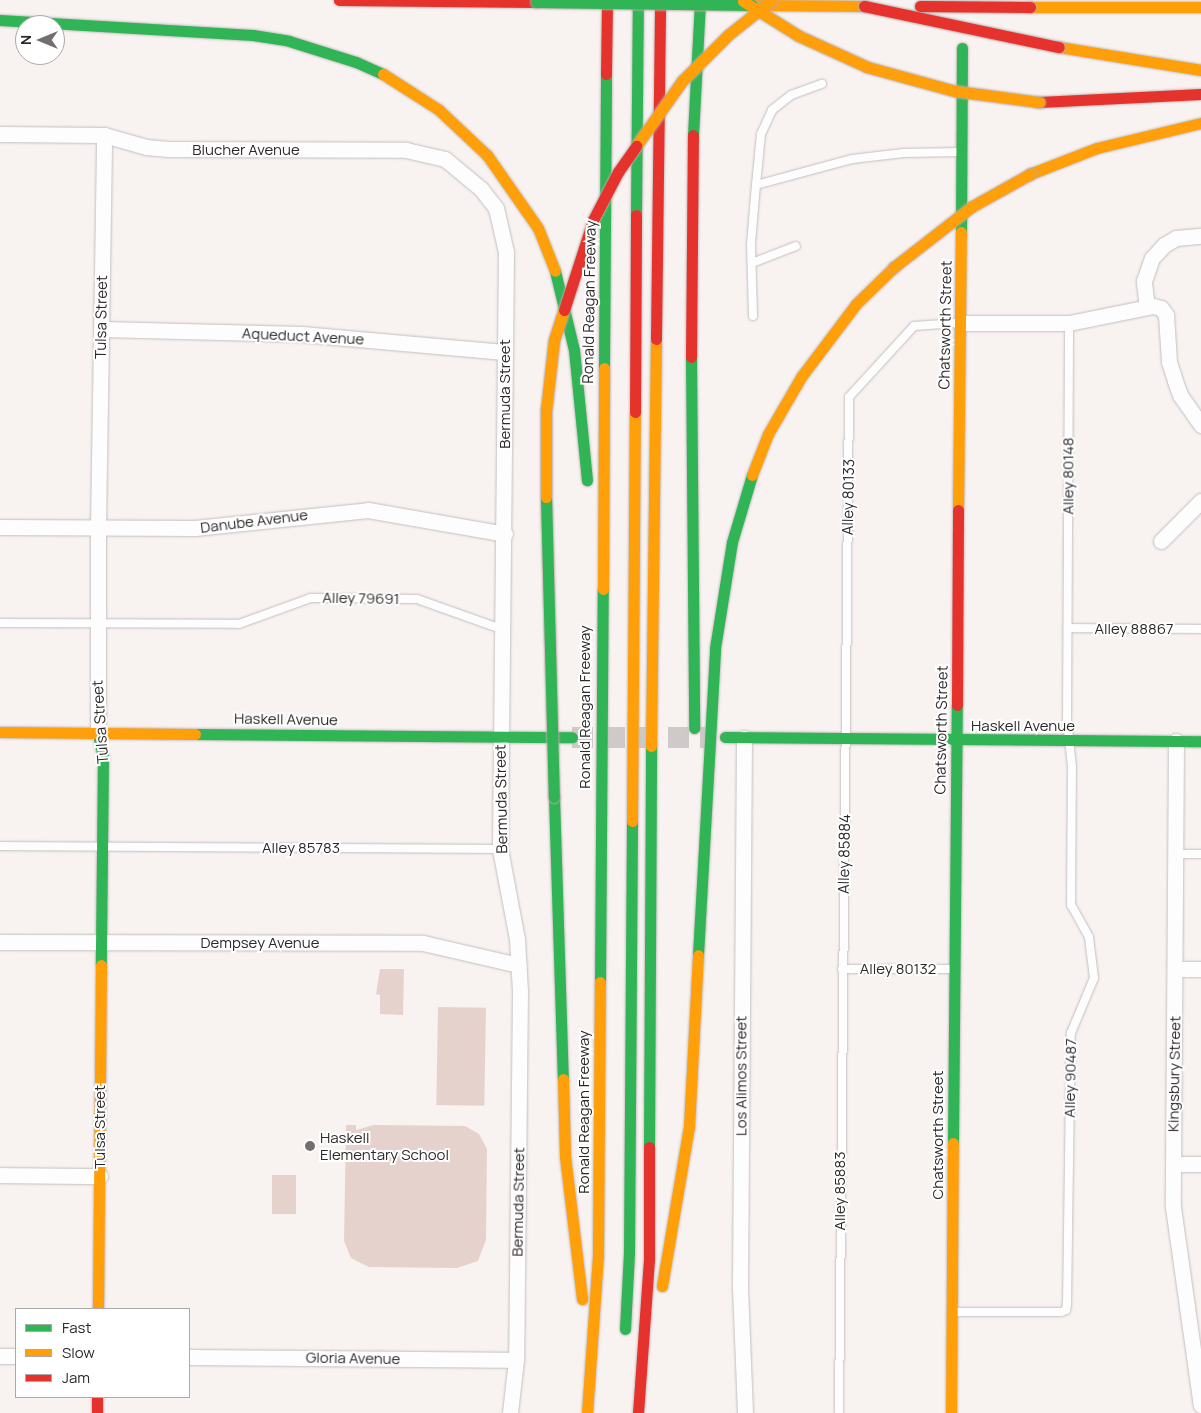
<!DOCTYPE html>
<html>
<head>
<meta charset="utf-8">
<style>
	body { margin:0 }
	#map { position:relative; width:1201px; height:1413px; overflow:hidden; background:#f8f2f1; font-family:Manrope,sans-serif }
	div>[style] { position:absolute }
	.green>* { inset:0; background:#e6d2cd; transform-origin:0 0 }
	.secondary-tunnel>* { height:21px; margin-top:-10.5px; transform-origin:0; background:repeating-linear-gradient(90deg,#cfcac9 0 21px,transparent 0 32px) }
	.roads { filter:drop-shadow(0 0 1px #c3bfbe) drop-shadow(0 0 1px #c3bfbe) }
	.lane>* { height:8px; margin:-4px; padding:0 4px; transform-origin:4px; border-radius:4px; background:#fefdfd }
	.street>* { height:15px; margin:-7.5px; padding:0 7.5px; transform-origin:7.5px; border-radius:7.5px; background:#fefdfd }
	.fast>* { height:11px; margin:-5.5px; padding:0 5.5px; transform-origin:5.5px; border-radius:5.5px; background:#30b455 }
	.slow>* { height:11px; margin:-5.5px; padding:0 5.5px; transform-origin:5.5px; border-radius:5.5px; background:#ff9f0a }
	.jam>* { height:11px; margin:-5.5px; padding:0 5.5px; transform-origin:5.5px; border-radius:5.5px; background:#e5322d }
	.bridges { filter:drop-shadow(0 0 1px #b9a9a5) drop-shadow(0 0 1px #b9a9a5) }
	.fast-bridge>* { height:11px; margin:-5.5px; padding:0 5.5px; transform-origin:5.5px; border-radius:5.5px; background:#30b455 }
	.slow-bridge>* { height:11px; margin:-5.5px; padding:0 5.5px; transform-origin:5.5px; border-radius:5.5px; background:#ff9f0a }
	.jam-bridge>* { height:11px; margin:-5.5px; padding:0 5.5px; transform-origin:5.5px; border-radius:5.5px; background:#e5322d }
	.dots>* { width:14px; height:14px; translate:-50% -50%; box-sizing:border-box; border:2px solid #fff; border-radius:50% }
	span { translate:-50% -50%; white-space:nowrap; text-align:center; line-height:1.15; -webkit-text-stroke:4px #fff; paint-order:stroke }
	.street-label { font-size:15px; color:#2c2928 }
	.poi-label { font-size:15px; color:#2c2928 }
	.left { translate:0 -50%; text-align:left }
	.legend { position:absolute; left:15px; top:1308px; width:175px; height:90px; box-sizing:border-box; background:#fff; border:1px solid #aba9a9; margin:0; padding:6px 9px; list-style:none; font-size:15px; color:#2c2928 }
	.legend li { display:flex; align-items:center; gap:10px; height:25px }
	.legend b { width:25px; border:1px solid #aba9a9 }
	.north { position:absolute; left:15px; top:15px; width:50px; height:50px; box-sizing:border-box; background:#fff; border:1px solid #aba9a9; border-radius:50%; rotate:270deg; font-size:14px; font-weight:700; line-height:20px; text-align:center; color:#2c2928 }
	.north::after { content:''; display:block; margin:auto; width:18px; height:22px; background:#736f6e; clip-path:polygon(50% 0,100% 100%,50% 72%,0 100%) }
</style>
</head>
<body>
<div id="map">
	<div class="green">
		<i style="clip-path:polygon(380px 969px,404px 969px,403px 1015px,380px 1014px,380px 995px,376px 994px)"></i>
		<i style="left:438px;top:1007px;width:48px;height:98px;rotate:1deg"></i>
		<i style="clip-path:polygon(346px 1125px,356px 1125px,356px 1130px,374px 1125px,465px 1126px,479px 1134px,487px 1149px,486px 1240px,478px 1261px,457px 1268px,369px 1267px,351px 1258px,344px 1241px)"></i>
		<i style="left:272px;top:1175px;width:24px;height:39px"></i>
	</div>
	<div class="secondary-tunnel">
		<i style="left:572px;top:737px;width:141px"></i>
	</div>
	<div class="roads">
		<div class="lane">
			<i style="left:756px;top:185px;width:51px;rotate:-84.4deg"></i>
			<i style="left:761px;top:134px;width:26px;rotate:-65deg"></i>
			<i style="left:772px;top:110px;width:24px;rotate:-38deg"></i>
			<i style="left:791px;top:95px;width:33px;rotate:-20deg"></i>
			<i style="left:752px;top:263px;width:47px;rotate:-21.1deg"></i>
			<i style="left:753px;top:316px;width:72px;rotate:-91.6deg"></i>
			<i style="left:751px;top:244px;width:59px;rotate:-85.2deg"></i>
			<i style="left:756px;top:185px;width:99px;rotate:-15.2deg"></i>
			<i style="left:852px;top:159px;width:52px;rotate:-6.6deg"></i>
			<i style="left:904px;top:153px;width:57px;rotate:-1deg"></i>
			<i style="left:0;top:623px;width:239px;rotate:0.2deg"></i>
			<i style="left:239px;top:624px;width:77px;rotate:-19.9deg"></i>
			<i style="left:311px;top:598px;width:106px;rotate:0.5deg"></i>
			<i style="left:417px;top:599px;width:92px;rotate:19.6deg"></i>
			<i style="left:1068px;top:628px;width:133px;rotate:0.4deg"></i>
			<i style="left:0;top:846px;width:500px;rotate:0.34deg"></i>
			<i style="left:1177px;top:854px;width:24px"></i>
			<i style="left:842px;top:969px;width:111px"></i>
			<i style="left:954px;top:1312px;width:107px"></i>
			<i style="left:1061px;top:1312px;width:5px;rotate:-22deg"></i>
			<i style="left:1066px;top:1310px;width:6px;rotate:-81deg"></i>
			<i style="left:1067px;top:1304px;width:271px;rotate:-89.2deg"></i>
			<i style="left:1071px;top:1033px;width:60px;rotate:-67.3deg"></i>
			<i style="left:1094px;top:978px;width:41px;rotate:-97deg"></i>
			<i style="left:1089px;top:937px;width:37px;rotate:-119deg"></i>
			<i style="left:1071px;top:905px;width:138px;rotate:-89.6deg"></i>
			<i style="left:1072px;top:767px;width:46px;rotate:-96.2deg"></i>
			<i style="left:1067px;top:721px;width:398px;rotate:-89.7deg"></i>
			<i style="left:839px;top:1413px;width:1016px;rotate:-89.44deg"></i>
			<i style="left:849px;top:397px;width:96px;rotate:-47.5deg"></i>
			<i style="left:914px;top:326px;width:43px;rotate:-4deg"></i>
		</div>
		<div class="street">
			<i style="left:0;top:134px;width:104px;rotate:0.6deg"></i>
			<i style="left:104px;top:135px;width:44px;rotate:15.9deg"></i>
			<i style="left:146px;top:147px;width:22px;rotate:5deg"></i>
			<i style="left:168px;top:149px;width:238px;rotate:0.2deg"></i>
			<i style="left:406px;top:150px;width:40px;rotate:13deg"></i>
			<i style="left:445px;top:159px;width:47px;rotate:39.8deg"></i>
			<i style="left:481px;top:189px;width:24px;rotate:52deg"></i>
			<i style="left:496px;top:208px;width:45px;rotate:77.2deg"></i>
			<i style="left:506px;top:252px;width:597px;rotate:90.58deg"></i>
			<i style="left:500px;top:849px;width:92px;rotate:79.3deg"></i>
			<i style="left:517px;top:939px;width:52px;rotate:86.7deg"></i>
			<i style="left:520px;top:991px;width:369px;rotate:90.6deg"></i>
			<i style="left:516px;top:1360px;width:53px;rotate:96.5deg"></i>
			<i style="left:1147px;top:307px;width:26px;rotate:-97deg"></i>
			<i style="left:1144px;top:281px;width:24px;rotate:-71deg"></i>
			<i style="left:1152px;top:258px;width:18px;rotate:-47deg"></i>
			<i style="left:1164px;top:245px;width:14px;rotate:-30deg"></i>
			<i style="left:1176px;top:238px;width:25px;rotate:-5deg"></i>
			<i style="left:960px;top:323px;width:109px"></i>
			<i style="left:1069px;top:323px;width:86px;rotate:-11.4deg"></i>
			<i style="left:1153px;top:306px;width:8px;rotate:14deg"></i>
			<i style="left:1161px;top:308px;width:9px;rotate:54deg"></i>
			<i style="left:1166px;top:315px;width:47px;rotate:86.3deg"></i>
			<i style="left:1169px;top:362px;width:20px;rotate:72deg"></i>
			<i style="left:1175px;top:381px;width:15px;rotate:70deg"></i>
			<i style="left:1180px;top:395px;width:37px;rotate:55deg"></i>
			<i style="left:101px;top:329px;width:201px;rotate:1.4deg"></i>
			<i style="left:302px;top:334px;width:203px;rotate:5.1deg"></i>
			<i style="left:0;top:527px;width:195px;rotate:0.3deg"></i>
			<i style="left:195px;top:528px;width:174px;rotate:-5.9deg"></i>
			<i style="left:368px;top:510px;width:139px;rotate:9.9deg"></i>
			<i style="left:1161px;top:541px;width:57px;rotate:-45deg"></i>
			<i style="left:98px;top:734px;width:207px;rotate:-90deg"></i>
			<i style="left:98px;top:527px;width:392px;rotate:-89.1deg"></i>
			<i style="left:744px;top:738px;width:550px;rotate:90.42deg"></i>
			<i style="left:740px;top:1288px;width:125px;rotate:87.7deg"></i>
			<i style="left:1176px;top:741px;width:466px;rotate:90.4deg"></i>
			<i style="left:1173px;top:1207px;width:200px;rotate:82deg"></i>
			<i style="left:0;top:942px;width:423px;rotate:0.1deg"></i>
			<i style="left:423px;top:943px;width:98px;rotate:13deg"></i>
			<i style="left:1175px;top:969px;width:26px"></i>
			<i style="left:1173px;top:1164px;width:28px"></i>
			<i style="left:0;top:1175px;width:100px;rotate:0.6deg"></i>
			<i style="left:0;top:1356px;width:16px"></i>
			<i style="left:189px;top:1357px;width:327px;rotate:0.5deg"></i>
		</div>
		<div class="fast">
			<i style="left:0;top:20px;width:253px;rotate:3.4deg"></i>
			<i style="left:253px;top:35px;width:36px;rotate:9deg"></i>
			<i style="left:289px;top:41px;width:70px;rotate:17.4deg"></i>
			<i style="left:356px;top:62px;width:30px;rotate:24deg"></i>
			<i style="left:693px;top:135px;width:135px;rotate:-87deg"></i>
			<i style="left:636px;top:215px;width:215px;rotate:-89.5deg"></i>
			<i style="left:961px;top:232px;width:184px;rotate:-89.7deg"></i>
			<i style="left:555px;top:271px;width:81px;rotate:76.5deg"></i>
			<i style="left:574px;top:350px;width:131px;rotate:84.3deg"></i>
			<i style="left:691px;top:357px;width:371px;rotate:89.5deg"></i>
			<i style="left:604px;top:368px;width:294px;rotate:-89.6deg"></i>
			<i style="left:98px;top:734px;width:24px;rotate:78deg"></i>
			<i style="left:103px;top:757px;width:208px;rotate:90.6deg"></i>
			<i style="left:195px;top:734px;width:377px;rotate:0.5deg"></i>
			<i style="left:725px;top:737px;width:476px;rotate:0.5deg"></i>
			<i style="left:554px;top:797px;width:282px;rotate:88.2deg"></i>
			<i style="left:698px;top:955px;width:307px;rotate:-86.8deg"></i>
			<i style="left:715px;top:648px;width:107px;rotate:-80.9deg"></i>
			<i style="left:732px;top:542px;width:70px;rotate:-73.4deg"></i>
			<i style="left:600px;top:982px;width:393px;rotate:-89.6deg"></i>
			<i style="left:953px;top:1143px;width:438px;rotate:-89.5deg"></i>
			<i style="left:649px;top:1147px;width:401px;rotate:-89.7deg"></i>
			<i style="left:625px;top:1329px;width:77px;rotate:-87deg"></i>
			<i style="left:629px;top:1252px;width:431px;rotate:-89.6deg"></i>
		</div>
		<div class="slow">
			<i style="left:752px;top:5px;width:112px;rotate:0.5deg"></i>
			<i style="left:1030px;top:7px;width:171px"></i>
			<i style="left:1059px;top:47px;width:144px;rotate:9.2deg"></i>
			<i style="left:383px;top:74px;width:67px;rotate:32.7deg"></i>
			<i style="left:439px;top:110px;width:66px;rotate:43.2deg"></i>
			<i style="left:487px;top:155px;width:89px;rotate:55.1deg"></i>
			<i style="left:538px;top:228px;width:46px;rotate:68.4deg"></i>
			<i style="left:1030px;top:174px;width:72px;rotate:-21.2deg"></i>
			<i style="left:1097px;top:148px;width:107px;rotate:-13.5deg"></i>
			<i style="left:752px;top:475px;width:44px;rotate:-68.7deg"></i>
			<i style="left:768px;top:434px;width:66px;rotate:-59.9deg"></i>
			<i style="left:801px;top:377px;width:91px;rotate:-53deg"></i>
			<i style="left:856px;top:304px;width:53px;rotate:-44.2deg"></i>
			<i style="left:958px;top:510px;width:278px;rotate:-89.4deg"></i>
			<i style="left:603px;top:589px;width:221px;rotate:-89.7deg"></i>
			<i style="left:0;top:732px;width:195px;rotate:0.6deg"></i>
			<i style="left:651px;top:746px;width:407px;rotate:-89.3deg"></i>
			<i style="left:632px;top:821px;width:409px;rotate:-89.6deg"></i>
			<i style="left:563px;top:1079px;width:77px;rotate:88.5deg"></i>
			<i style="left:565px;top:1156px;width:144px;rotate:83.2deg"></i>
			<i style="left:662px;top:1286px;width:161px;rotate:-80.4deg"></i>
			<i style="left:689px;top:1127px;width:172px;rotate:-87deg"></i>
			<i style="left:98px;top:1309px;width:344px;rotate:-89.5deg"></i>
			<i style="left:587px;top:1413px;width:159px;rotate:-86deg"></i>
			<i style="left:598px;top:1254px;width:272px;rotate:-89.6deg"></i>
			<i style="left:951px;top:1413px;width:270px;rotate:-89.6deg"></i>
		</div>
		<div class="jam">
			<i style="left:339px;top:0;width:197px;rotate:0.6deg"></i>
			<i style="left:606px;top:74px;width:74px;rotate:-89.2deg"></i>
			<i style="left:1039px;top:102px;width:162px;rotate:-2.8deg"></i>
			<i style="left:656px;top:339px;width:339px;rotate:-89.3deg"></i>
			<i style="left:691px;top:357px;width:222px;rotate:-89.5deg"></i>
			<i style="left:635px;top:412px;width:197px;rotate:-89.7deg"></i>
			<i style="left:957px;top:705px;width:195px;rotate:-89.7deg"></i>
			<i style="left:97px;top:1397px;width:16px;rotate:90deg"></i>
			<i style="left:638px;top:1413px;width:154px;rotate:-85.9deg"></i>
			<i style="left:649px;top:1259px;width:112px;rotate:-90deg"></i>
		</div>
	</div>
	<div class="bridges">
		<div class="fast-bridge">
			<i style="left:536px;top:2px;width:216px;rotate:0.8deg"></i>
			<i style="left:546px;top:497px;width:300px;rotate:88.5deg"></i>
		</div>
		<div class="slow-bridge">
			<i style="left:743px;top:1px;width:66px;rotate:32deg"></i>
			<i style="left:799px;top:36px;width:75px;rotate:24.5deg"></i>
			<i style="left:867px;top:67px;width:91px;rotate:15.3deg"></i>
			<i style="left:955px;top:91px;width:85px;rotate:7.5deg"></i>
			<i style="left:636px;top:146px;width:80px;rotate:-54.7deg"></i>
			<i style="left:682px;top:81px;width:65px;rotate:-45deg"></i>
			<i style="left:728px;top:35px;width:56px;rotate:-38.5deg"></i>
			<i style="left:894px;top:267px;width:98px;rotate:-37.9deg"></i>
			<i style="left:971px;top:207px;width:68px;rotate:-29.2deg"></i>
			<i style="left:546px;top:497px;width:86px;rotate:-90deg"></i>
			<i style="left:546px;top:411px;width:71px;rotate:-83.6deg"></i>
			<i style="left:554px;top:340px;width:32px;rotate:-72deg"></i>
		</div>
		<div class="jam-bridge">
			<i style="left:864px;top:6px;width:199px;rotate:11.9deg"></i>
			<i style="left:920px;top:6px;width:110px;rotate:0.5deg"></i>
			<i style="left:564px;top:310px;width:95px;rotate:-72.1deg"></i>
			<i style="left:593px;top:220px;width:54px;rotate:-62.5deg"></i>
			<i style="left:618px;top:172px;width:32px;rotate:-55deg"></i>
		</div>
	</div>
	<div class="dots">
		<i style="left:310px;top:1146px;background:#736f6e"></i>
	</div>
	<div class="street-label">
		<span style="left:246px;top:150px">Blucher Avenue</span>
		<span style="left:589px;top:302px;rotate:-89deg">Ronald Reagan Freeway</span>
		<span style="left:101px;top:317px;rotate:-89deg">Tulsa Street</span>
		<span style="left:945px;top:325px;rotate:-89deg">Chatsworth Street</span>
		<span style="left:303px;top:336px;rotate:3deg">Aqueduct Avenue</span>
		<span style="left:505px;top:394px;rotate:-90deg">Bermuda Street</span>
		<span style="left:1068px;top:476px;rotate:-90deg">Alley 80148</span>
		<span style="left:848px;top:497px;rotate:-89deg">Alley 80133</span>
		<span style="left:254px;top:521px;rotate:-7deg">Danube Avenue</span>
		<span style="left:361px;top:598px;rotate:1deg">Alley 79691</span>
		<span style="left:1134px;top:629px">Alley 88867</span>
		<span style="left:585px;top:707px;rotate:-90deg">Ronald Reagan Freeway</span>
		<span style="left:286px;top:719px;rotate:1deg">Haskell Avenue</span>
		<span style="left:100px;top:722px;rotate:-94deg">Tulsa Street</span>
		<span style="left:1023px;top:726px">Haskell Avenue</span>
		<span style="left:941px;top:730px;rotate:-89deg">Chatsworth Street</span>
		<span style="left:501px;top:799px;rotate:-91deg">Bermuda Street</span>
		<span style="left:301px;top:848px">Alley 85783</span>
		<span style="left:844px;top:854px;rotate:-89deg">Alley 85884</span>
		<span style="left:260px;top:943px">Dempsey Avenue</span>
		<span style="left:898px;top:969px">Alley 80132</span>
		<span style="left:1174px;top:1074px;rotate:-89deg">Kingsbury Street</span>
		<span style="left:741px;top:1076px;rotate:-90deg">Los Alimos Street</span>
		<span style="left:1070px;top:1078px;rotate:-89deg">Alley 90487</span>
		<span style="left:584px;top:1112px;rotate:-90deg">Ronald Reagan Freeway</span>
		<span style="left:100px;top:1127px;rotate:-90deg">Tulsa Street</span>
		<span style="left:938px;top:1135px;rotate:-90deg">Chatsworth Street</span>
		<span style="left:840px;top:1191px;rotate:-90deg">Alley 85883</span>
		<span style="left:518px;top:1202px;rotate:-89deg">Bermuda Street</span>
		<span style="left:353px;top:1358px;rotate:1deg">Gloria Avenue</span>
	</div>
	<div class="poi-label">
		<span class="left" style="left:320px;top:1146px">Haskell<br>Elementary School</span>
	</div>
	<ul class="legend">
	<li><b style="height:6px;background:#30b455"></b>Fast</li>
	<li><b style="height:6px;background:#ff9f0a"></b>Slow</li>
	<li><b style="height:6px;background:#e5322d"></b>Jam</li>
	</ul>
	<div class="north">N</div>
</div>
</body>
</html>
